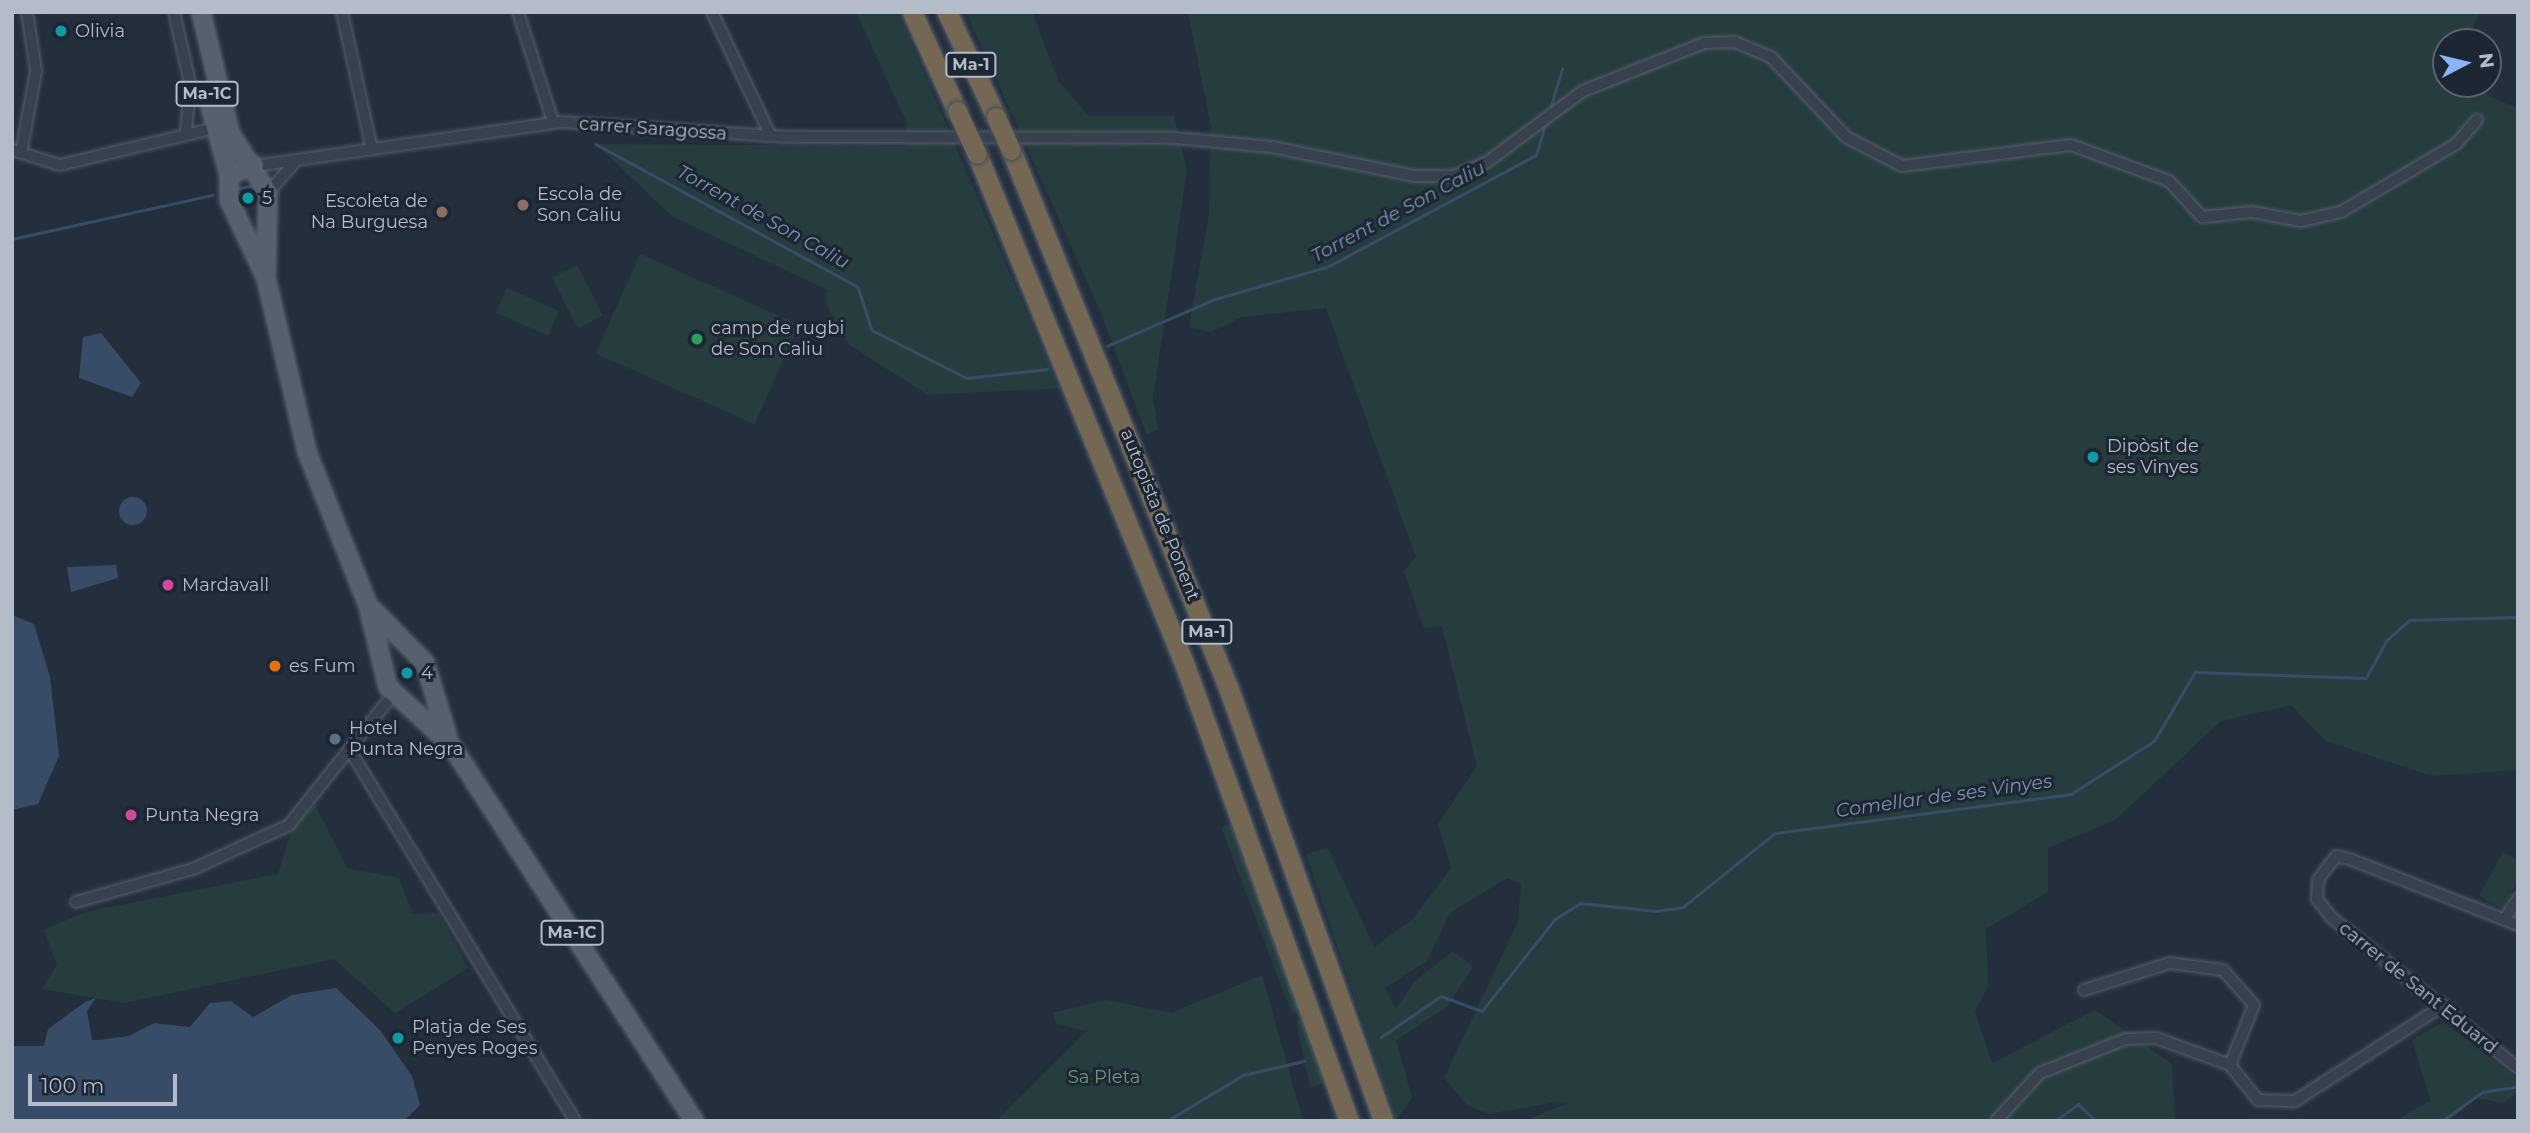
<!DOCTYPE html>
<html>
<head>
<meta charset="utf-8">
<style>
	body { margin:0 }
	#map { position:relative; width:2530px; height:1133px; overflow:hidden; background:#242f3e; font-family:Montserrat,sans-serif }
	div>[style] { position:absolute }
	.green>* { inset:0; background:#263c3f; transform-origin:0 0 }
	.water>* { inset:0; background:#394c67 }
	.round { border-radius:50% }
	.stream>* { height:2.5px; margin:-1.25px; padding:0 1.25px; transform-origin:1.25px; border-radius:1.25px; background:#394c67 }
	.roads { filter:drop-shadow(0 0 2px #565f6c) drop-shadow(0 0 2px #565f6c) }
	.minor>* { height:10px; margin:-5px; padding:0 5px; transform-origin:5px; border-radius:5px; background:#38414e }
	.primary>* { height:18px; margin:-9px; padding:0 9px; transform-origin:9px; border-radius:9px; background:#56606e }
	.motorway>* { height:19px; margin:-9.5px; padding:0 9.5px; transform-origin:9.5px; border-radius:9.5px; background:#746855 }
	.bridges { filter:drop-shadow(0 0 2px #434c59) drop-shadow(0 0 2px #434c59) }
	.motorway-bridge>* { height:19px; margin:-9.5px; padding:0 9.5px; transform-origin:9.5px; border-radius:9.5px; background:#746855 }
	.dots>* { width:19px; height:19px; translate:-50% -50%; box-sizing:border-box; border:4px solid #1d2633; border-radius:50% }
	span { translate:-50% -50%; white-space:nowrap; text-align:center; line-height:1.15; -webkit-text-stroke:6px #1d2633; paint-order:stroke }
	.shield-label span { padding:2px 5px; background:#1d2633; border:2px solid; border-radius:5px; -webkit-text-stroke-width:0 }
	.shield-label { font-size:16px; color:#b4bcc9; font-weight:700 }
	.poi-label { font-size:18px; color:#b4bcc9 }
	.left { translate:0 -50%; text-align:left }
	.right { translate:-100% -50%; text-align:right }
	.street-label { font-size:18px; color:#b4bcc9 }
	.park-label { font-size:18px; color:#6b9a76 }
	.water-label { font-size:19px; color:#7c92b1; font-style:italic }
	.frame { position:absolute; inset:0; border:14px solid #b4bcc9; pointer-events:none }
	.north { position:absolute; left:2432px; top:28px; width:70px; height:70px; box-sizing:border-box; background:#1d2633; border:2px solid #59626f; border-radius:50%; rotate:83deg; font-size:19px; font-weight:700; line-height:28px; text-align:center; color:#b4bcc9 }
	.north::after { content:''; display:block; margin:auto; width:24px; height:32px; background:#8ab4f8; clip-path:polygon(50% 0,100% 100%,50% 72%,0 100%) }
	.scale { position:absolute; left:28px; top:1074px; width:149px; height:32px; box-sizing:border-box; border:4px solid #b4bcc9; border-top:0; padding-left:9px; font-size:21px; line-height:24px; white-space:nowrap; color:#b4bcc9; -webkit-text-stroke:5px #1d2633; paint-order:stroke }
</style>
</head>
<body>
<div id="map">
	<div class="green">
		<i style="clip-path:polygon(856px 12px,898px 12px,1059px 388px,928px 395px,848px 344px,825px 302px,827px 290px,672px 216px,596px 144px,905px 146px,907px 123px)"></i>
		<i style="clip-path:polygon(966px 12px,1032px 12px,1059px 82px,1089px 116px,1174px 116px,1187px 170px,1153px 398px,1158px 429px,1147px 435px,1098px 306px)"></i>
		<i style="clip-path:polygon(1188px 12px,2480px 12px,2466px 42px,2446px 42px,2446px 84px,2464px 84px,2518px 109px,2518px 770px,2432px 776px,2326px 741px,2291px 705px,2221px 721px,2115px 820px,2048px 848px,2048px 892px,1986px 929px,1988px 986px,1975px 1011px,1992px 1063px,2095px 1010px,2172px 1064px,2175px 1121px,1524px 1121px,1568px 1103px,1557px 1102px,1488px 1114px,1466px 1104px,1444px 1078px,1518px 922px,1521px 884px,1507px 878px,1450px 913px,1427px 961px,1385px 988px,1396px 1009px,1414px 982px,1453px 951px,1473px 967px,1447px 1007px,1396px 1040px,1412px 1098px,1396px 1120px,1306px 854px,1328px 848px,1374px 947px,1413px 919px,1451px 868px,1438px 824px,1477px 766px,1442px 626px,1424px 628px,1404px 571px,1416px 557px,1326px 308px,1242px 317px,1211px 332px,1189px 327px,1209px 214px,1211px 126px)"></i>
		<i style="left:640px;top:254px;width:174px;height:109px;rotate:24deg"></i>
		<i style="left:577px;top:265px;width:57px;height:28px;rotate:63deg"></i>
		<i style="left:507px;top:288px;width:57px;height:27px;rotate:24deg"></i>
		<i style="clip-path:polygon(315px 805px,347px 868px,399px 878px,413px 914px,439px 913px,468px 968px,395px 1013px,334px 959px,124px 1003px,42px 989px,57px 965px,44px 930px,85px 912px,278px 874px,292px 829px)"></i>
		<i style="clip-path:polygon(1232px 823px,1299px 1010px,1292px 1014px,1221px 827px)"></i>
		<i style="clip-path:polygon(2503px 852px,2518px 860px,2518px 880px,2503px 909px,2479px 896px)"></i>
		<i style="clip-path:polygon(1262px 975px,1303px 1121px,996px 1121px,1087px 1031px,1057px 1024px,1052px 1013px,1106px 1000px,1171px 1013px)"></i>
		<i style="clip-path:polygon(1302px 1019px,1324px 1083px,1310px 1088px,1296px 1020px)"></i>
		<i style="clip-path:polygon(2443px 1022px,2518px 1079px,2518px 1092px,2503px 1103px,2476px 1098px,2449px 1121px,2394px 1121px,2431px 1101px,2412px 1040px)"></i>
	</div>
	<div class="water">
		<i style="clip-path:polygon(101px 333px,141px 383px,132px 397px,79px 378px,83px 337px)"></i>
		<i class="round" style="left:119px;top:497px;width:28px;height:28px"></i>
		<i style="clip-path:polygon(116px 565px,118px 578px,71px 592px,67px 567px)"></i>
		<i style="clip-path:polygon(12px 615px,34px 624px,50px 677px,59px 756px,38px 804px,12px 810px)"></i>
		<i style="clip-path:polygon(336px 988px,379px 1029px,412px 1076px,420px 1105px,404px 1121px,12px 1121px,12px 1046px,44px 1046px,48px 1029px,85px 1002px,96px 998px,87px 1011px,92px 1040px,100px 1040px,129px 1036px,154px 1023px,190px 1027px,210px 1003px,231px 1001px,253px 1017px,292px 995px)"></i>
	</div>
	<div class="stream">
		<i style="left:1550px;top:109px;width:42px;rotate:-73.3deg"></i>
		<i style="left:596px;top:144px;width:298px;rotate:28.6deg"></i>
		<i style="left:858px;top:287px;width:45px;rotate:72deg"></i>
		<i style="left:872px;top:330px;width:106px;rotate:26.8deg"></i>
		<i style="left:967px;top:378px;width:81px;rotate:-6.4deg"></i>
		<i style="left:235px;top:189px;width:21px;rotate:-11deg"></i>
		<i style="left:12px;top:239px;width:205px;rotate:-12.4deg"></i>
		<i style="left:1107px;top:346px;width:118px;rotate:-23.5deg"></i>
		<i style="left:1215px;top:299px;width:119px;rotate:-16.1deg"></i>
		<i style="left:1329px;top:266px;width:235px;rotate:-28.2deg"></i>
		<i style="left:1536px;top:155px;width:34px;rotate:-73deg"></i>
		<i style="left:1381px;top:1037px;width:73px;rotate:-34.3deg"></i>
		<i style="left:1441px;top:996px;width:44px;rotate:20.1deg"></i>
		<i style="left:1482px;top:1011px;width:117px;rotate:-51.6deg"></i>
		<i style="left:1555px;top:919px;width:31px;rotate:-32deg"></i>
		<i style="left:1581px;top:903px;width:75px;rotate:6.1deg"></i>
		<i style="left:1656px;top:911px;width:27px;rotate:-8deg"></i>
		<i style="left:1683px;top:907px;width:118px;rotate:-38.8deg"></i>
		<i style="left:1775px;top:833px;width:299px;rotate:-7.5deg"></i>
		<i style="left:2071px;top:794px;width:98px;rotate:-32.6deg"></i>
		<i style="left:2154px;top:741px;width:80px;rotate:-59.3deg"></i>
		<i style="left:2195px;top:672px;width:171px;rotate:2deg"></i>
		<i style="left:2366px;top:678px;width:42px;rotate:-61.6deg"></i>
		<i style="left:2386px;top:641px;width:31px;rotate:-42deg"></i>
		<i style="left:2409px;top:620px;width:109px;rotate:-1.6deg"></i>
		<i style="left:1167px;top:1121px;width:89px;rotate:-31.2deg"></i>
		<i style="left:1243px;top:1075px;width:63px;rotate:-12.9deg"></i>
		<i style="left:2055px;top:1121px;width:29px;rotate:-36deg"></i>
		<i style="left:2078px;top:1104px;width:25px;rotate:43deg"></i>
		<i style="left:2442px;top:1121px;width:49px;rotate:-35.9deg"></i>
		<i style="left:2482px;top:1092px;width:36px;rotate:-9deg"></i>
	</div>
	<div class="roads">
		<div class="minor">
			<i style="left:174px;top:12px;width:73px;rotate:77.3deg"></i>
			<i style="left:190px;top:83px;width:49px;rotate:94.7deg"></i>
			<i style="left:342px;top:12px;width:141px;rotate:77.7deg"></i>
			<i style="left:518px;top:12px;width:115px;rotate:72.3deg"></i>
			<i style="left:712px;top:12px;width:137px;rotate:64.6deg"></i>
			<i style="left:12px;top:150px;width:50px;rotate:17.4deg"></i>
			<i style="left:60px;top:165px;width:159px;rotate:-13.4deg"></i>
			<i style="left:21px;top:153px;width:83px;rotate:-79.6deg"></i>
			<i style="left:36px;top:71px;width:60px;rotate:-98.7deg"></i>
			<i style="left:255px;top:166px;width:309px;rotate:-8.2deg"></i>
			<i style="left:561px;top:122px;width:228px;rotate:3.8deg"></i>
			<i style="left:789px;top:137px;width:386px;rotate:0.1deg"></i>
			<i style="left:1175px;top:138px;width:97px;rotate:5.3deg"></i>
			<i style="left:1272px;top:147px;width:146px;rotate:11.5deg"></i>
			<i style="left:1415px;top:176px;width:39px"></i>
			<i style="left:1454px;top:176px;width:36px;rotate:-23deg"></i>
			<i style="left:1487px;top:162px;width:119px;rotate:-36.5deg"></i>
			<i style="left:1583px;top:91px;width:130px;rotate:-21.6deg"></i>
			<i style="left:1704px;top:43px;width:31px;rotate:-2deg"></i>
			<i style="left:1735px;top:42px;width:39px;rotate:23deg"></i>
			<i style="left:1771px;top:57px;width:110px;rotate:46.8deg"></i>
			<i style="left:1846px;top:137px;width:63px;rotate:27.4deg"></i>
			<i style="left:1902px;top:166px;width:170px;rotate:-7.1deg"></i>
			<i style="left:2071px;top:145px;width:104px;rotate:20.2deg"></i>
			<i style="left:2169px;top:181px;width:49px;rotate:47.5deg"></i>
			<i style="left:2202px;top:217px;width:50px;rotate:-5.7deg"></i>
			<i style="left:2252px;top:212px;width:50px;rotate:10.4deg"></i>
			<i style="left:2301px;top:221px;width:41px;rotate:-12.7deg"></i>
			<i style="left:2341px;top:212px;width:134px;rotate:-30.6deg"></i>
			<i style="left:2456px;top:144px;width:32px;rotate:-49deg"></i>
			<i style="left:268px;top:193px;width:38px;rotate:-49deg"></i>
			<i style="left:351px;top:752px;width:432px;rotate:58.7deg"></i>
			<i style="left:76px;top:902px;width:122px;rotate:-15.8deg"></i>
			<i style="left:193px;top:869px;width:106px;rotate:-24.6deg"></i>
			<i style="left:289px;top:825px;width:169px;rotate:-51.5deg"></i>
			<i style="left:2505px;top:919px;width:25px;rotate:-58deg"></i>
			<i style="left:2518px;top:925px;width:180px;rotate:-158.6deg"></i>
			<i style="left:2350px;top:859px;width:14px;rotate:-168deg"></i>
			<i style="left:2336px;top:856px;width:30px;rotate:127deg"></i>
			<i style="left:2318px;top:880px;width:19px;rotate:93deg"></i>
			<i style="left:2317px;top:899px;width:24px;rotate:52deg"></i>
			<i style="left:2332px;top:918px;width:239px;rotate:38.9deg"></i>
			<i style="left:2084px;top:990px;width:90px;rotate:-17.4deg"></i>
			<i style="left:2170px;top:963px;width:53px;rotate:7.5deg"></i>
			<i style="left:2223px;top:970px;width:47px;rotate:48.5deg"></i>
			<i style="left:2254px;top:1005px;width:65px;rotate:111.8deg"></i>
			<i style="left:1996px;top:1121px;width:65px;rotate:-47.5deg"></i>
			<i style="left:2040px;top:1073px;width:92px;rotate:-21.6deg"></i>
			<i style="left:2126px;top:1039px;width:30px;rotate:-2deg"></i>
			<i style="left:2156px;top:1038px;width:79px;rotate:20deg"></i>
			<i style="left:2230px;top:1065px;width:45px;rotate:51.3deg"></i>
			<i style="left:2258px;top:1100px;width:37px;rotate:2deg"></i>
			<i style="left:2295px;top:1101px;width:177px;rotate:-32.8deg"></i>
		</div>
		<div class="primary">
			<i style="left:201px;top:12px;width:124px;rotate:76.5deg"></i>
			<i style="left:230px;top:133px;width:71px;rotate:57.7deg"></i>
			<i style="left:268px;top:193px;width:85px;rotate:91.3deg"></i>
			<i style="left:208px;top:98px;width:80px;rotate:74.7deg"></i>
			<i style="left:254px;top:165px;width:27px;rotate:158deg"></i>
			<i style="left:229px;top:175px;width:25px;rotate:90deg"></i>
			<i style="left:229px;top:200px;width:86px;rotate:64.6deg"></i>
			<i style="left:266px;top:278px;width:179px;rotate:76.7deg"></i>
			<i style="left:307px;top:452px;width:165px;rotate:68.3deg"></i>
			<i style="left:368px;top:605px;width:84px;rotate:76.3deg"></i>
			<i style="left:388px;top:687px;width:86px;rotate:42.6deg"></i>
			<i style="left:451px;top:745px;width:448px;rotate:57.1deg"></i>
			<i style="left:373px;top:610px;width:74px;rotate:45.5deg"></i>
			<i style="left:425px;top:663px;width:75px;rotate:73deg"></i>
		</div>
		<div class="motorway">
			<i style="left:912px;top:12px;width:109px;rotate:65.6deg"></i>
			<i style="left:947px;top:12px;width:116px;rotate:65deg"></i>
			<i style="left:1011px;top:150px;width:579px;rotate:68deg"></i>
			<i style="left:1228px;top:687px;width:461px;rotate:70.3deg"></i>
			<i style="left:977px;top:154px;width:549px;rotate:67.87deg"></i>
			<i style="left:1184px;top:663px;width:487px;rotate:70.2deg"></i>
		</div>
	</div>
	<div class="bridges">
		<div class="motorway-bridge">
			<i style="left:957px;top:111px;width:47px;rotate:65.1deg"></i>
			<i style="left:996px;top:117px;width:36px;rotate:66deg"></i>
		</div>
	</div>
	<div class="dots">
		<i style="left:61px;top:31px;background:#0f9aa8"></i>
		<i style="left:248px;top:198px;background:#0f9aa8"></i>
		<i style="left:523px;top:205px;background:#8d6e63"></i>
		<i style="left:442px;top:212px;background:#8d6e63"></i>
		<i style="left:697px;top:339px;background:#2e9e5b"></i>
		<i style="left:2093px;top:457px;background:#0f9aa8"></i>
		<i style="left:168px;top:585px;background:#d1479c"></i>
		<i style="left:275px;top:666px;background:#e8710a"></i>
		<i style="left:407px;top:673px;background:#0f9aa8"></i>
		<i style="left:335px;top:739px;background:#5c6f8a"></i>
		<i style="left:131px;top:815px;background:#d1479c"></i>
		<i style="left:398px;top:1038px;background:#0f9aa8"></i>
	</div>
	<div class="shield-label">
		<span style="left:971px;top:65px">Ma-1</span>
		<span style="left:207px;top:94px">Ma-1C</span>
		<span style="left:1207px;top:632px">Ma-1</span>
		<span style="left:572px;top:933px">Ma-1C</span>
	</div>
	<div class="poi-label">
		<span class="left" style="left:75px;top:31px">Olivia</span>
		<span class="left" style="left:537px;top:205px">Escola de<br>Son Caliu</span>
		<span class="left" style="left:262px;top:198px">5</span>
		<span class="right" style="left:428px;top:212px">Escoleta de<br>Na Burguesa</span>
		<span class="left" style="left:711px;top:339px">camp de rugbi<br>de Son Caliu</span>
		<span class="left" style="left:2107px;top:457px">Dipòsit de<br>ses Vinyes</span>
		<span class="left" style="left:182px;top:585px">Mardavall</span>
		<span class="left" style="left:289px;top:666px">es Fum</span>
		<span class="left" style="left:421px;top:673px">4</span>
		<span class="left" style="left:349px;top:739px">Hotel<br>Punta Negra</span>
		<span class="left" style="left:145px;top:815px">Punta Negra</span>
		<span class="left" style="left:412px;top:1038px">Platja de Ses<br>Penyes Roges</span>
	</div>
	<div class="street-label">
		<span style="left:653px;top:129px;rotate:4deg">carrer Saragossa</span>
		<span style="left:1160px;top:515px;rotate:68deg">autopista de Ponent</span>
		<span style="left:2418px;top:988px;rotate:39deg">carrer de Sant Eduard</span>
	</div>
	<div class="park-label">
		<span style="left:1104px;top:1077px">Sa Pleta</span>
	</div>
	<div class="water-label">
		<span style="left:1398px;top:212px;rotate:-28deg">Torrent de Son Caliu</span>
		<span style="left:763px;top:217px;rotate:29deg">Torrent de Son Caliu</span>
		<span style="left:1944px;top:796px;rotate:-8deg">Comellar de ses Vinyes</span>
	</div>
	<div class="frame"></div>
	<div class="north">N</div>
	<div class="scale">100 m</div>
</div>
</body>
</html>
